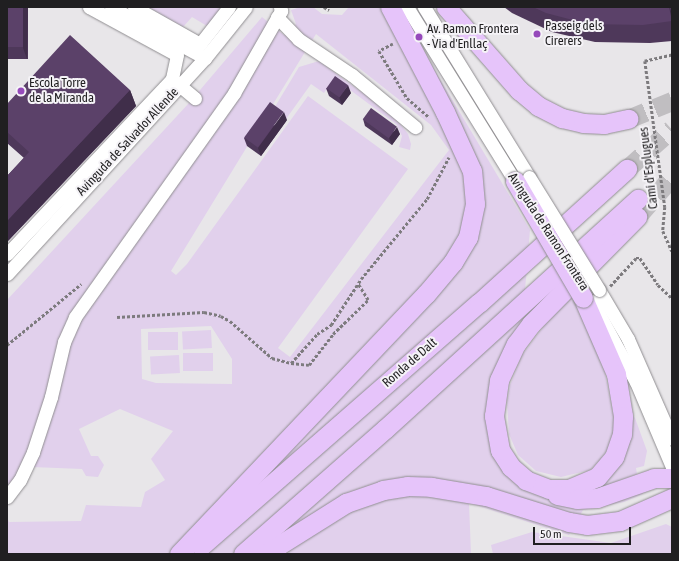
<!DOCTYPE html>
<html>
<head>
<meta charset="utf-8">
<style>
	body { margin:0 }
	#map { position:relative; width:679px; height:561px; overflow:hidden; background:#e8e6e9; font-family:"Asap Condensed",sans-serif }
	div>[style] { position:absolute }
	.green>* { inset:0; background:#e1d0ec; transform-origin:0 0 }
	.highway-tunnel>* { height:19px; margin-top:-9.5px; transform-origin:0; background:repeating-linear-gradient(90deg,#c0bec1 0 19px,transparent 0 29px) }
	.path>* { height:2.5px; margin-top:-1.25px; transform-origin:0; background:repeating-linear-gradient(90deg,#7d7b7e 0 3px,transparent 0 5px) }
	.roads { filter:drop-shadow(0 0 1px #908e91) drop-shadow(0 0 1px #908e91) }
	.minor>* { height:13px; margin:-6.5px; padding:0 6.5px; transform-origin:6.5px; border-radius:6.5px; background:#fff }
	.highway>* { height:19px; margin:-9.5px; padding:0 9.5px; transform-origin:9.5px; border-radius:9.5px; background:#e6c4fa }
	.bridges { filter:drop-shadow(0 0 1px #908e91) drop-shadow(0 0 1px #908e91) }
	.minor-bridge>* { height:13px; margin:-6.5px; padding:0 6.5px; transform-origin:6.5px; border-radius:6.5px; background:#fff }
	.highway-bridge>* { height:19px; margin:-9.5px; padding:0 9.5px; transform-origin:9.5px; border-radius:9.5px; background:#e6c4fa }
	.wall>* { inset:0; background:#4e385a; transform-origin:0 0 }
	.shaded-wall>* { inset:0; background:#402e4a }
	.building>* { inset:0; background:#5b4169; transform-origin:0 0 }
	.dots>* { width:11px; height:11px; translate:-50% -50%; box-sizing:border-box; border:2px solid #f5f3f7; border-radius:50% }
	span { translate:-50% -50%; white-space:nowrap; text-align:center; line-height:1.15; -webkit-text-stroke:4px #f5f3f7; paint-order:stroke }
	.poi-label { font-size:13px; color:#201f21 }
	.left { translate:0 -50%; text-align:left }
	.street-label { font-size:13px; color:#201f21 }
	.frame { position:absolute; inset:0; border:8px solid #201f21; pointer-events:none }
	.scale { position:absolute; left:533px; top:527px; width:98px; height:18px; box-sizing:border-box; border:2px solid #201f21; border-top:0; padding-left:5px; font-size:12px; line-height:14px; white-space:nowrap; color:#201f21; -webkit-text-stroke:3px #f5f3f7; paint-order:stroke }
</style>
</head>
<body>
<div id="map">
	<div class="green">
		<i style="clip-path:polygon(148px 7px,222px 7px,207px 26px,192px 17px,183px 27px)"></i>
		<i style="clip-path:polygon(evenodd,301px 7px,313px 7px,322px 14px,342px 15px,349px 7px,397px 7px,530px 230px,522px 326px,490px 415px,531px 491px,549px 500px,572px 505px,641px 489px,643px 494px,624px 502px,583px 510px,569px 535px,469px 503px,471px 554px,7px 554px,7px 517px,9px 522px,81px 521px,86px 505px,141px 507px,145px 492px,165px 480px,151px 459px,173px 431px,120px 409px,79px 429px,91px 456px,98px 456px,104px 465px,98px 477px,86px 476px,82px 469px,32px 467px,19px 493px,7px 504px,7px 300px,189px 103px,262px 17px,284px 35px,296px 24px,291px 10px,301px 7px,316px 34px,431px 125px,449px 150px,290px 357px,278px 348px,408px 169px,308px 96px,187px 264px,176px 275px,171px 271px,316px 34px,301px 7px,211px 326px,232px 359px,232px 384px,156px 383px,142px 379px,141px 329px,211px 326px)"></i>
		<i style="clip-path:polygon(319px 61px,393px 115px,408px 134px,411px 144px,410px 150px,399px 147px,402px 136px,396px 124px,338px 81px,330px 93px,326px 90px,324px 93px,311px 84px,286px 119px,273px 110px,299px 67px)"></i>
		<i style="clip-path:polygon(572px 296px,603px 362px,613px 414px,616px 415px,612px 443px,600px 460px,590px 470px,561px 477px,536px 471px,518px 455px,509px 434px,507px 402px,510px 385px,522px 355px,553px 314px)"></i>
		<i style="left:211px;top:330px;width:18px;height:29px;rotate:87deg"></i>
		<i style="left:148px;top:332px;width:30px;height:18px"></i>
		<i style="left:213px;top:353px;width:18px;height:30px;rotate:90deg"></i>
		<i style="left:179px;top:355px;width:18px;height:29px;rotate:87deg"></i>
		<i style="clip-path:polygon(630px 412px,635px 418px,647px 451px,644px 466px,636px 468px,637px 474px,591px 491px)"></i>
		<i style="clip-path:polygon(666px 524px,672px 527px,672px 554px,493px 554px,491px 545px,532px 532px,611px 543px)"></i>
	</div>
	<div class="highway-tunnel">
		<i style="left:628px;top:119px;width:48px;rotate:-22.2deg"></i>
		<i style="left:627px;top:169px;width:60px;rotate:-41.6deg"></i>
		<i style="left:637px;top:217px;width:53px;rotate:-48.8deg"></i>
	</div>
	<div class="path">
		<i style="left:324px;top:7px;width:6px;rotate:31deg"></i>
		<i style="left:393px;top:44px;width:16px;rotate:153deg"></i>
		<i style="left:379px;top:51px;width:55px;rotate:59.2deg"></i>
		<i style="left:407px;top:98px;width:29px;rotate:41deg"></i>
		<i style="left:672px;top:55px;width:28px;rotate:167deg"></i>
		<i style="left:645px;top:61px;width:147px;rotate:82.2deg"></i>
		<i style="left:665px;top:207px;width:24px;rotate:95deg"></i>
		<i style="left:663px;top:231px;width:22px;rotate:66deg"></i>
		<i style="left:610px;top:286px;width:38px;rotate:-47deg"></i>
		<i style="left:636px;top:258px;width:4px"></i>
		<i style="left:640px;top:258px;width:32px;rotate:56deg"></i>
		<i style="left:658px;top:285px;width:19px;rotate:43deg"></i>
		<i style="left:117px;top:317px;width:87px;rotate:-3.3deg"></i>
		<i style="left:204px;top:312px;width:17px;rotate:13deg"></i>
		<i style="left:221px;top:316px;width:10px;rotate:29deg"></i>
		<i style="left:230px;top:321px;width:56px;rotate:41.4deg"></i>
		<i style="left:272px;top:358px;width:20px;rotate:15deg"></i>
		<i style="left:291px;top:363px;width:39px;rotate:-48deg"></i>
		<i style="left:317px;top:334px;width:17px;rotate:-33deg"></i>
		<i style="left:331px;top:325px;width:55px;rotate:-56.9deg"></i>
		<i style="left:361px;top:279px;width:104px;rotate:-50.5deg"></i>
		<i style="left:427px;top:199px;width:47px;rotate:-62.4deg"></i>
		<i style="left:7px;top:345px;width:96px;rotate:-39.5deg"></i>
		<i style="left:291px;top:363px;width:18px;rotate:6deg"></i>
		<i style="left:309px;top:365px;width:39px;rotate:-52deg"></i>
		<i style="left:333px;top:334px;width:49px;rotate:-44.2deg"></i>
		<i style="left:368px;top:300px;width:19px;rotate:-122deg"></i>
	</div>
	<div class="roads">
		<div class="minor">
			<i style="left:89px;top:7px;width:100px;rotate:28.6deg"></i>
			<i style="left:177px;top:55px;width:25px;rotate:102deg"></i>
			<i style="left:172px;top:79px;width:30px;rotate:40deg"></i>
			<i style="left:111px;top:7px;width:107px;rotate:28.5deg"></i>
			<i style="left:134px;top:7px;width:76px;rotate:29.3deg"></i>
			<i style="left:200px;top:44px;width:47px;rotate:-51.9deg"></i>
			<i style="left:407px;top:7px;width:205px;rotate:58.2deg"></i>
			<i style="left:424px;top:7px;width:200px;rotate:58.3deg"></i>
			<i style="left:277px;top:17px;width:30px;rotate:46deg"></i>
			<i style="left:298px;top:39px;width:65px;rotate:33.7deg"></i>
			<i style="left:352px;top:75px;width:82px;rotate:39.5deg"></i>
			<i style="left:7px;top:254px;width:241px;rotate:-46.7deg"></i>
			<i style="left:7px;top:274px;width:293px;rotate:-47.5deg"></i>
			<i style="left:205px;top:58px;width:65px;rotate:-51.2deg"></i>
			<i style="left:599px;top:290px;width:57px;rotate:59.4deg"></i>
			<i style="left:628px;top:339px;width:109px;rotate:66.3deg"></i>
			<i style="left:592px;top:301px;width:92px;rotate:61.5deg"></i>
			<i style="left:636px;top:382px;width:92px;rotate:67deg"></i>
			<i style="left:7px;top:497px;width:21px;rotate:-53deg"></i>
			<i style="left:20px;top:480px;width:31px;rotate:-65deg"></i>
			<i style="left:33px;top:452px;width:58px;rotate:-71.9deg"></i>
			<i style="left:51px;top:397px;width:57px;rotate:-76.7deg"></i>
			<i style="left:64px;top:342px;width:27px;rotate:-66deg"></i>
			<i style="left:75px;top:317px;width:275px;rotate:-54.6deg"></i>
			<i style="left:234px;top:93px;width:95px;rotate:-60.2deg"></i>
			<i style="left:281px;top:11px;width:4px;rotate:-104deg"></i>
		</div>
		<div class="highway">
			<i style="left:446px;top:7px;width:111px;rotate:48.7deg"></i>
			<i style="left:519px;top:90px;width:25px;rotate:40deg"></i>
			<i style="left:538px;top:106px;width:27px;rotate:27deg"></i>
			<i style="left:562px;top:118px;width:22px;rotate:13deg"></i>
			<i style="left:583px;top:123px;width:21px;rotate:3deg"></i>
			<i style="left:604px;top:124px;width:25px;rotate:-12deg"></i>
			<i style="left:583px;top:298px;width:83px;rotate:66.5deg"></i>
			<i style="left:616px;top:374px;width:43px;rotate:80.5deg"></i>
			<i style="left:623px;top:416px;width:18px;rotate:93deg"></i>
			<i style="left:622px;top:434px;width:24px;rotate:109deg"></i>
			<i style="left:614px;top:457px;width:26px;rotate:130deg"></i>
			<i style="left:597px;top:477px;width:30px;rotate:157deg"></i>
			<i style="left:569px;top:489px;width:20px;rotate:180deg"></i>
			<i style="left:549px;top:489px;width:25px;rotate:-159deg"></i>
			<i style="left:526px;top:480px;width:20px;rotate:-139deg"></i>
			<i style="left:511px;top:467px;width:20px;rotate:-123deg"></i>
			<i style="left:500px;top:450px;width:35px;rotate:-100deg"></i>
			<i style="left:494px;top:416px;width:36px;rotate:-82deg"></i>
			<i style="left:499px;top:380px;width:40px;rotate:-65deg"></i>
			<i style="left:516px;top:344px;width:25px;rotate:-53deg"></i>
			<i style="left:531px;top:324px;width:151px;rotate:-45.3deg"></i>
			<i style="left:557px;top:495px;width:20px;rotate:11deg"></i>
			<i style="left:577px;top:499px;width:20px;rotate:-3deg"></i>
			<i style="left:597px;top:498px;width:60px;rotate:-19.3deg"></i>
			<i style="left:654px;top:478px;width:18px"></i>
			<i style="left:201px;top:546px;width:369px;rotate:-41.2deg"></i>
			<i style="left:479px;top:303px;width:200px;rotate:-42.2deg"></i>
			<i style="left:179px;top:554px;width:359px;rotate:-46.5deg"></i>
			<i style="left:426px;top:294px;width:42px;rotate:-49.8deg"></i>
			<i style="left:453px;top:262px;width:29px;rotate:-59deg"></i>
			<i style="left:468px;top:237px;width:34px;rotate:-78deg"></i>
			<i style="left:475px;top:204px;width:33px;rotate:-95deg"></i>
			<i style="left:472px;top:171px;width:65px;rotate:-114.6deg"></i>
			<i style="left:445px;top:112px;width:119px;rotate:-117.6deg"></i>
			<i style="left:243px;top:554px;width:189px;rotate:-41.4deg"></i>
			<i style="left:385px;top:429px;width:342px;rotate:-42.3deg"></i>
			<i style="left:265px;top:554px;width:96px;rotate:-32.2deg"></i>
			<i style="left:346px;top:503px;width:39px;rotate:-19deg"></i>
			<i style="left:383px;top:490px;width:24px;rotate:-9deg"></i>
			<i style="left:407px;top:486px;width:24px;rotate:2deg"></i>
			<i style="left:431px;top:487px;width:56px;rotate:9.3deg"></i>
			<i style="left:486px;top:496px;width:87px;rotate:17.4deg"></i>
			<i style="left:569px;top:522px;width:18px;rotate:9deg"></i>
			<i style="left:587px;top:525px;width:33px;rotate:-7deg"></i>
			<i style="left:620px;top:521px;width:57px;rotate:-23.9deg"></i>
		</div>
	</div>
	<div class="bridges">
		<div class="minor-bridge">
			<i style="left:529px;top:177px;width:133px;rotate:58.2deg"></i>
		</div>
		<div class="highway-bridge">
			<i style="left:515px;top:181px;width:135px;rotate:59.8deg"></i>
		</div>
	</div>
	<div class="wall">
		<i style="left:7px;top:7px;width:21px;height:52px"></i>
		<i style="clip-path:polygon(504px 7px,672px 7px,672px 41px,650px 43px,595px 42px,552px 32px,512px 13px)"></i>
		<i style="clip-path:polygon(326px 88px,351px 93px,342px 105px,329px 96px)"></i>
		<i style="clip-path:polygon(130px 90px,136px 106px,7px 242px,7px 176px,24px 158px,7px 143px,7px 104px)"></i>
		<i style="clip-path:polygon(363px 119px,400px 134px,392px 145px,365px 126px)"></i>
		<i style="clip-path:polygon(287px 120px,261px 156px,247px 146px,244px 138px)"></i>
	</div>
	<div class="shaded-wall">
		<i style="clip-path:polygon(23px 7px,28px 7px,27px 59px,23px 48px)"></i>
		<i style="clip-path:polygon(669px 7px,672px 13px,672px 22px)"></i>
		<i style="clip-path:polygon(348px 85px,351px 93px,342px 105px,339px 97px)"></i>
		<i style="clip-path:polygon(130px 90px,136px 106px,7px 242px,7px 221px)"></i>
		<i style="clip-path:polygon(284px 112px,287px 120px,261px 156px,258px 148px)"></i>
		<i style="clip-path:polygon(397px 127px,400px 134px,392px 145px,389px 138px)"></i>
	</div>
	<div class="building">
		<i style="left:7px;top:7px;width:16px;height:40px"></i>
		<i style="clip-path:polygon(533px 7px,669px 7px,672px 21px,643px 25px,588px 24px,546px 13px)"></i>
		<i style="clip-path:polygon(70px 35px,130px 90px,7px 221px,7px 176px,29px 152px,7px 132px,7px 104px)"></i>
		<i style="left:335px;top:76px;width:16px;height:15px;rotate:35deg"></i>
		<i style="left:270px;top:102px;width:17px;height:44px;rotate:36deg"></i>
		<i style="left:371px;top:108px;width:32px;height:14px;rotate:36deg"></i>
	</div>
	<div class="dots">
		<i style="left:537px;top:34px;background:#964abb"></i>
		<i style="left:419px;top:37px;background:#964abb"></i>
		<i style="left:21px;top:91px;background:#964abb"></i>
	</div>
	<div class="poi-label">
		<span class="left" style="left:545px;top:34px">Passeig dels<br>Cirerers</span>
		<span class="left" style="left:427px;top:37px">Av. Ramon Frontera<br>- Via d'Enllaç</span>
		<span class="left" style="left:29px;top:91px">Escola Torre<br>de la Miranda</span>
	</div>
	<div class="street-label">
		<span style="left:128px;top:142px;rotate:-47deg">Avinguda de Salvador Allende</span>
		<span style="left:649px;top:168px;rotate:-97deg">Camí d'Esplugues</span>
		<span style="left:548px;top:232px;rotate:57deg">Avinguda de Ramon Frontera</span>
		<span style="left:410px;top:363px;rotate:-41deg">Ronda de Dalt</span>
	</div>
	<div class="frame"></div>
	<div class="scale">50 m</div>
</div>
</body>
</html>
